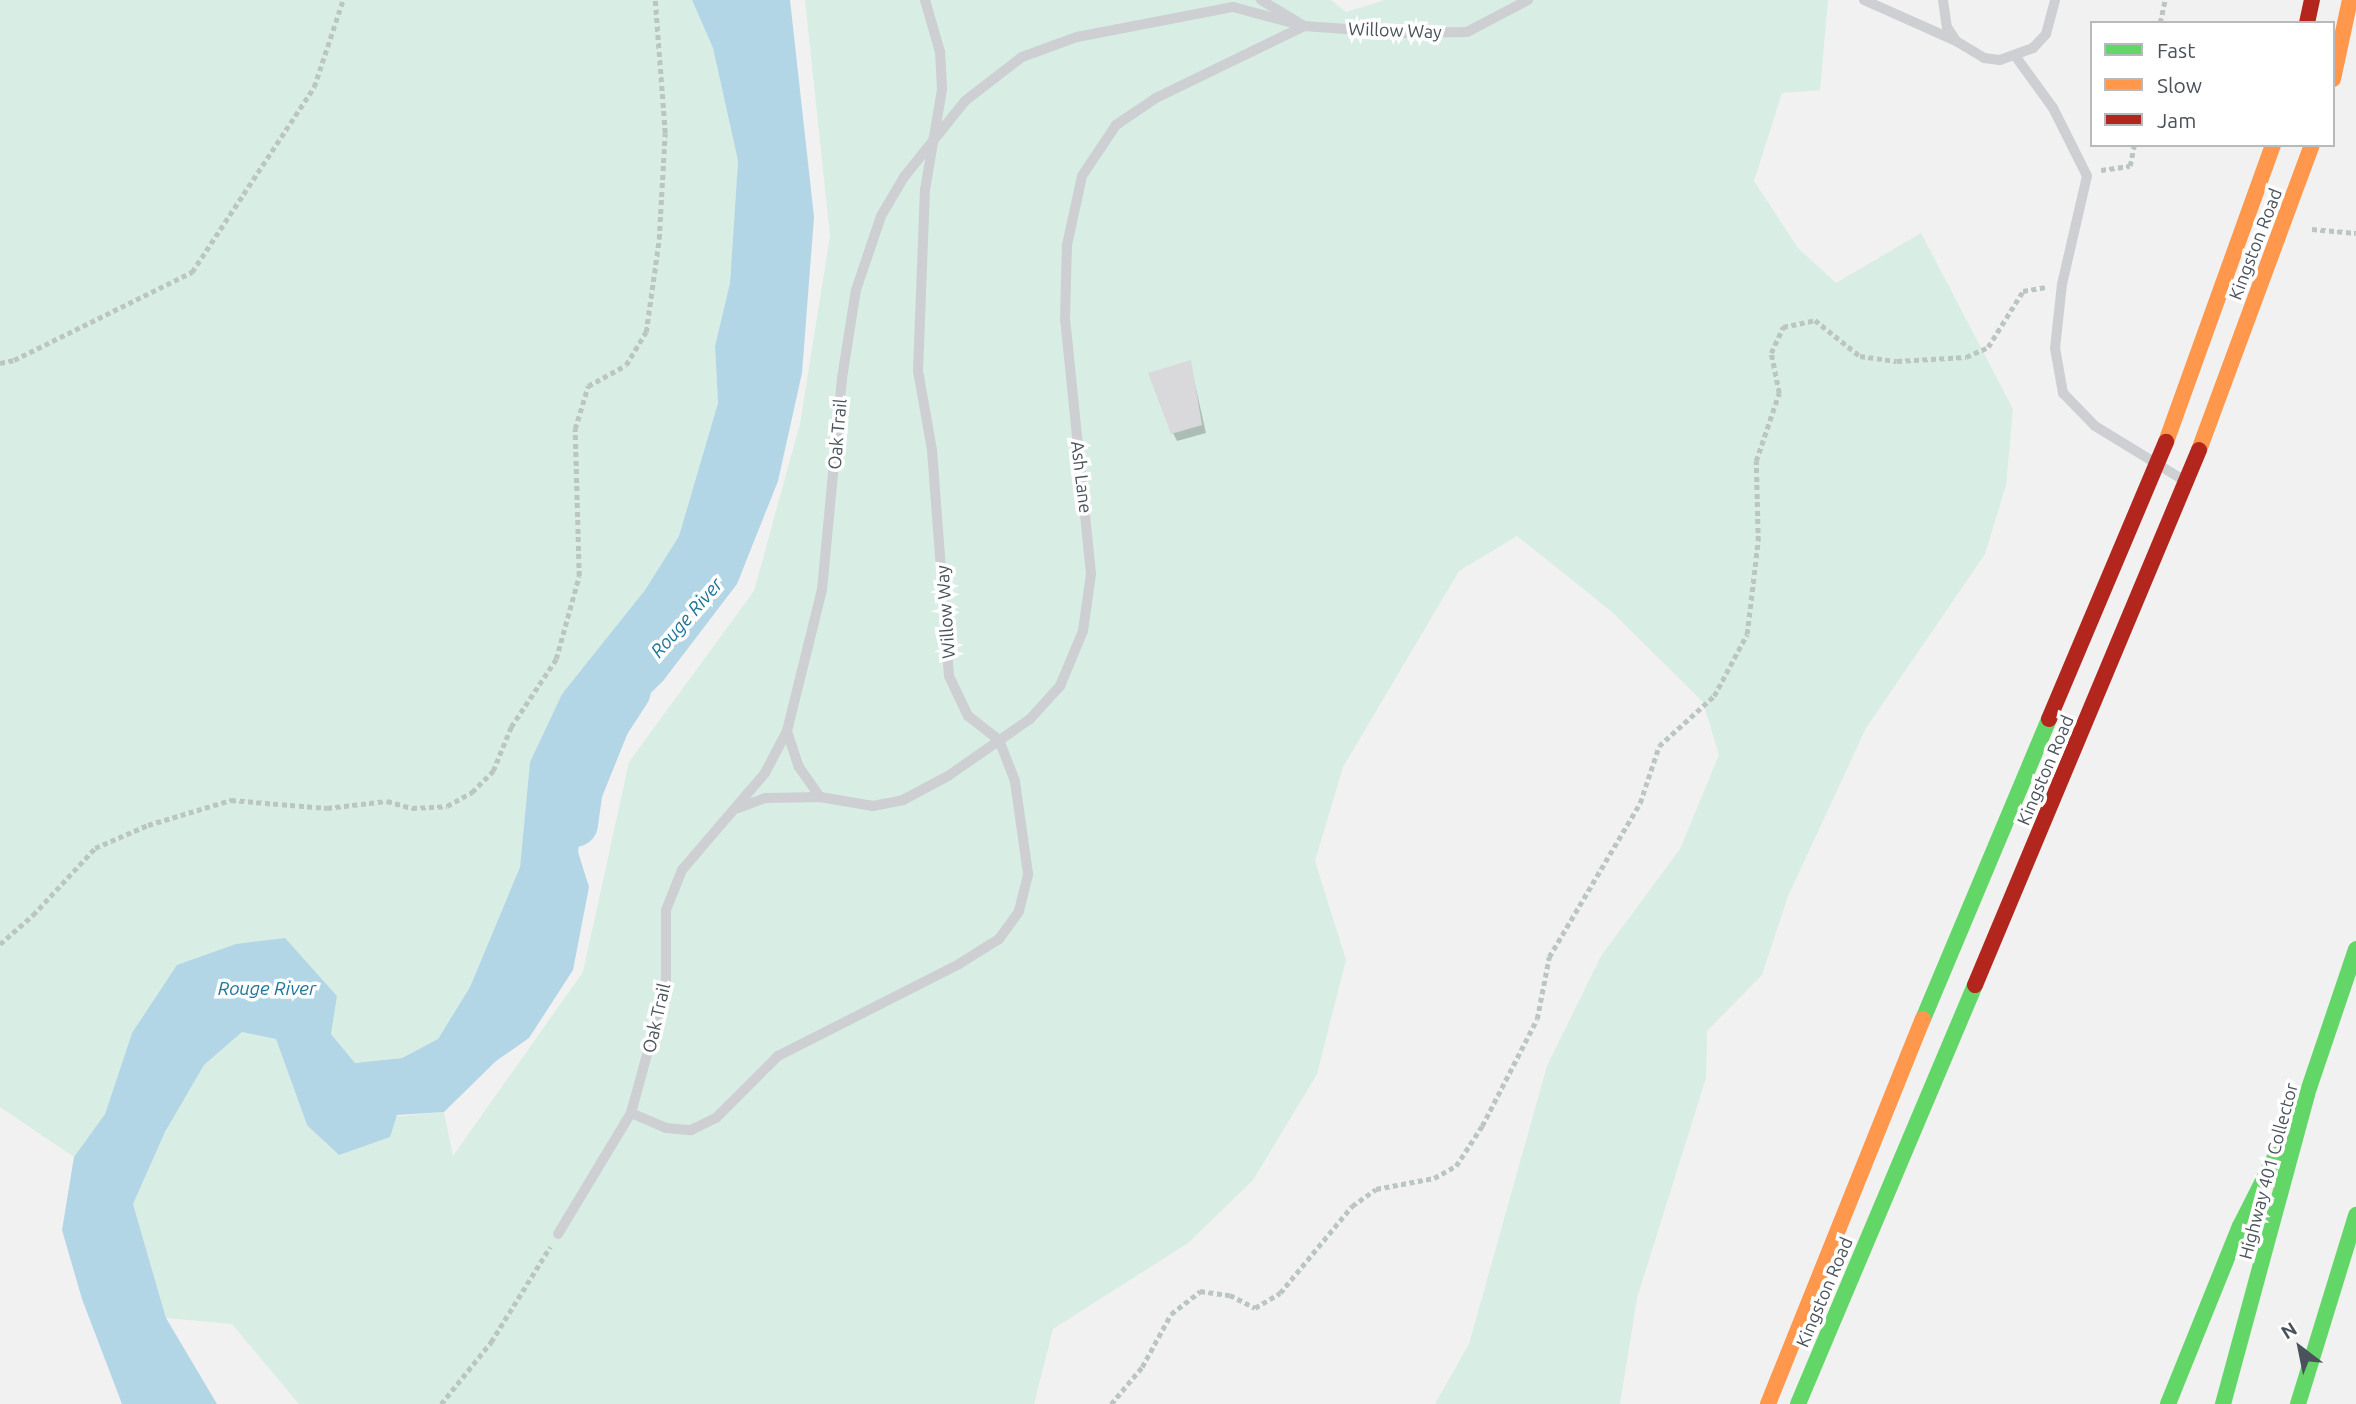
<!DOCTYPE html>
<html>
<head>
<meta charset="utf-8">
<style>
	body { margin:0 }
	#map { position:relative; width:2356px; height:1404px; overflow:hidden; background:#f1f1f1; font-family:Ubuntu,sans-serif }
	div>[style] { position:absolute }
	.green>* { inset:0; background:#d8ede3 }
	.water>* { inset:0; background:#b2d6e6 }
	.shadow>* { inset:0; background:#0003 }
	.river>* { height:46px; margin:-23px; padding:0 23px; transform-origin:23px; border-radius:23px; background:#b2d6e6 }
	.building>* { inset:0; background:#d9d9db }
	.path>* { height:4.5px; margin-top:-2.25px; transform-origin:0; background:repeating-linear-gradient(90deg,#bbc5c2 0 5px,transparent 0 8.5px) }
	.lane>* { height:10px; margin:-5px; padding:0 5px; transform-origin:5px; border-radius:5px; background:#cdcfd2 }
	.fast>* { height:16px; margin:-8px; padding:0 8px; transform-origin:8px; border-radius:8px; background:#63d668 }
	.slow>* { height:16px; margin:-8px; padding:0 8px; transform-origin:8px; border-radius:8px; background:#ff974d }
	.jam>* { height:16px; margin:-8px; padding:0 8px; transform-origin:8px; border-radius:8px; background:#b3261e }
	span { translate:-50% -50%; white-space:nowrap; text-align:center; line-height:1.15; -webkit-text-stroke:7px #fff; paint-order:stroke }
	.street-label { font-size:18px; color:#4a525b }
	.water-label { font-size:19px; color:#1e759b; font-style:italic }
	.legend { position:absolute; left:2090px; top:21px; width:245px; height:126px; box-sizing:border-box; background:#fff; border:2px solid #b7babd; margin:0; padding:9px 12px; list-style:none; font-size:21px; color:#4a525b }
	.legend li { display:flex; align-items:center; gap:14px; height:35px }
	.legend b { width:35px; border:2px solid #b7babd }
	.north { position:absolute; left:2265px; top:1313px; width:70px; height:70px; -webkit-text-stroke:5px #fff; paint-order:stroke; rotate:328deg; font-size:19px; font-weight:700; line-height:28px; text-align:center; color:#4a525b }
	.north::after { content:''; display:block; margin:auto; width:24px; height:32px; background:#4a525b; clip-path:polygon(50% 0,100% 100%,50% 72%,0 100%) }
</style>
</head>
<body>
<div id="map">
	<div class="green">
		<i style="clip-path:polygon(0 0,692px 0,713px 48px,738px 161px,730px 283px,715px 346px,718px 403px,679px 536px,645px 590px,562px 694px,530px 762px,520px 867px,470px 987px,438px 1039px,402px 1058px,355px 1063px,331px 1034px,337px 996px,132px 1033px,105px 1114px,74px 1157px,0 1107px)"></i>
		<i style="clip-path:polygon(805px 0,1331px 0,1346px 12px,1385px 0,1828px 0,1820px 90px,1782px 93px,1754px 181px,1798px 248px,1836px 283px,1921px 233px,2013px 409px,2006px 485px,1985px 554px,1866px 728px,1788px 896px,1762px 975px,1707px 1031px,1706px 1078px,1637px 1298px,1620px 1404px,1435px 1404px,1469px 1344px,1547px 1066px,1601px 956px,1680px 849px,1719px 755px,1703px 702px,1611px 611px,1517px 536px,1459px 571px,1343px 767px,1315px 861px,1346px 960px,1317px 1074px,1253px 1180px,1188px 1243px,1053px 1329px,1034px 1404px,299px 1404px,232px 1324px,166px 1318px,133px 1204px,165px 1132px,204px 1065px,242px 1032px,276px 1039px,307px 1125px,444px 1112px,453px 1156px,583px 972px,629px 762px,754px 591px,800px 424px,830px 236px)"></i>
	</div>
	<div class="water">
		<i style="clip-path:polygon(692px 0,790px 0,814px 217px,802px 373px,778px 481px,737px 584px,663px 681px,592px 750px,578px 852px,589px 887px,573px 970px,529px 1038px,496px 1061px,444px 1112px,397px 1115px,390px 1137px,339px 1155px,307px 1125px,276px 1039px,242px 1032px,204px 1065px,165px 1132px,133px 1204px,166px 1318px,217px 1404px,122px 1404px,82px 1299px,62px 1230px,74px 1157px,105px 1114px,132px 1033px,177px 965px,236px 944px,285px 938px,337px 996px,331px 1034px,355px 1063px,402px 1058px,438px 1039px,470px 987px,520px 867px,530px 762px,562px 694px,645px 590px,679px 536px,718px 403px,715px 346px,730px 283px,738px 161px,713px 48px)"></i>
	</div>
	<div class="shadow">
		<i style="clip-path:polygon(1190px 362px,1206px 433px,1177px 441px,1173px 433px)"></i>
	</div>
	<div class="river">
		<i style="left:575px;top:824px;width:34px;rotate:-82deg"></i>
		<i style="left:580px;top:790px;width:72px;rotate:-68.1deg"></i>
		<i style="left:607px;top:723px;width:38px;rotate:-57deg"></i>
	</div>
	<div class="building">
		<i style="clip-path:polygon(1191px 360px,1202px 425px,1171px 434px,1148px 373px)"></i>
	</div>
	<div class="path">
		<i style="left:2160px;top:23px;width:24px;rotate:-78deg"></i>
		<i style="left:2101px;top:170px;width:29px;rotate:-8deg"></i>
		<i style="left:2130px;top:166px;width:21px;rotate:-79deg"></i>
		<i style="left:2312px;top:229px;width:44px;rotate:5.2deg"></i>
		<i style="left:0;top:363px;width:14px;rotate:-12deg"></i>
		<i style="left:14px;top:360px;width:199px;rotate:-26.3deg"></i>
		<i style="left:192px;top:272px;width:222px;rotate:-56.6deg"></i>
		<i style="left:314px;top:87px;width:92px;rotate:-71.6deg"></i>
		<i style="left:0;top:944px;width:44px;rotate:-41.3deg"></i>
		<i style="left:33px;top:915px;width:91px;rotate:-47.2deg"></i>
		<i style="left:95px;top:848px;width:58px;rotate:-23.5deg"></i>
		<i style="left:148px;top:825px;width:87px;rotate:-16.8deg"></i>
		<i style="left:231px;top:800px;width:96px;rotate:4.8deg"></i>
		<i style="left:327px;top:808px;width:60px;rotate:-6.7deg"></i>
		<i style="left:387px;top:801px;width:26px;rotate:16deg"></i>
		<i style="left:412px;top:808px;width:35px;rotate:-3deg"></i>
		<i style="left:447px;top:806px;width:29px;rotate:-29deg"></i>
		<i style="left:472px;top:792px;width:30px;rotate:-45deg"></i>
		<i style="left:493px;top:771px;width:48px;rotate:-67.8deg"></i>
		<i style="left:511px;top:727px;width:82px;rotate:-56.5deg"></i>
		<i style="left:556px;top:659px;width:86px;rotate:-74.5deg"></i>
		<i style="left:579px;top:576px;width:147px;rotate:-91.6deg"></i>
		<i style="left:575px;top:429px;width:45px;rotate:-73.2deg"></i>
		<i style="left:588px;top:386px;width:43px;rotate:-28.9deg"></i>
		<i style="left:626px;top:365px;width:39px;rotate:-59deg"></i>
		<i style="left:646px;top:332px;width:94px;rotate:-82deg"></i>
		<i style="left:659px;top:239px;width:106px;rotate:-86.8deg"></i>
		<i style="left:665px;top:133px;width:133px;rotate:-94.3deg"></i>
		<i style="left:441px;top:1404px;width:80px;rotate:-51.1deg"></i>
		<i style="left:491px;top:1342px;width:112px;rotate:-58.2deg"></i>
		<i style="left:1111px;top:1404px;width:48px;rotate:-50deg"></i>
		<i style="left:1142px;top:1367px;width:60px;rotate:-61.3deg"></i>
		<i style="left:1171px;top:1314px;width:37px;rotate:-38deg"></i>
		<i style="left:1200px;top:1291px;width:30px;rotate:8deg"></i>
		<i style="left:1230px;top:1295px;width:28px;rotate:27deg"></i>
		<i style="left:1255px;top:1308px;width:29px;rotate:-31deg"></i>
		<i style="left:1280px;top:1293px;width:113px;rotate:-50.4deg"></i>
		<i style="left:1352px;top:1206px;width:29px;rotate:-35deg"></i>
		<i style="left:1376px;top:1189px;width:59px;rotate:-10.7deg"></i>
		<i style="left:1434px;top:1178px;width:25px;rotate:-29deg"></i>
		<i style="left:1456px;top:1166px;width:48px;rotate:-57deg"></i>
		<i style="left:1482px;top:1126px;width:120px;rotate:-62.8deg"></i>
		<i style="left:1537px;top:1019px;width:63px;rotate:-79deg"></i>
		<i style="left:1549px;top:957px;width:179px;rotate:-59.4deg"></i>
		<i style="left:1640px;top:803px;width:60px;rotate:-71.6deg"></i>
		<i style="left:1659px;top:746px;width:74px;rotate:-42.3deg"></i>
		<i style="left:1714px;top:696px;width:70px;rotate:-62deg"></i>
		<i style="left:1747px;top:634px;width:94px;rotate:-83.3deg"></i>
		<i style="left:1758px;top:541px;width:80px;rotate:-91.4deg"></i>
		<i style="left:1756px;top:461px;width:72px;rotate:-71.3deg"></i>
		<i style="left:1779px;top:393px;width:41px;rotate:-101.3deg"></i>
		<i style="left:1771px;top:353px;width:29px;rotate:-65deg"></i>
		<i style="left:1783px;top:327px;width:33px;rotate:-12deg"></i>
		<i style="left:1815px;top:320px;width:58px;rotate:38.7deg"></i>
		<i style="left:1860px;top:356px;width:37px;rotate:8deg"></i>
		<i style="left:1897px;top:361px;width:69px;rotate:-3.3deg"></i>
		<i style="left:1966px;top:357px;width:24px;rotate:-24deg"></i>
		<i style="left:1988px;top:347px;width:66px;rotate:-58deg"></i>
		<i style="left:2023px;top:291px;width:23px;rotate:-10deg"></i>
	</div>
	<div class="lane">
		<i style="left:1261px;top:0;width:50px;rotate:31.2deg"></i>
		<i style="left:1304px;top:26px;width:99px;rotate:4deg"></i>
		<i style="left:1403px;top:33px;width:64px;rotate:-0.9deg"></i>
		<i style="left:1467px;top:32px;width:69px;rotate:-27.7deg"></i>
		<i style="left:1864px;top:0;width:98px;rotate:24deg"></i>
		<i style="left:1943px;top:0;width:27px;rotate:82deg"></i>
		<i style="left:1947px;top:27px;width:17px;rotate:57deg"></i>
		<i style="left:1956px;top:41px;width:33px;rotate:31deg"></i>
		<i style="left:1984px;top:58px;width:16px;rotate:7deg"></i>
		<i style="left:2000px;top:60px;width:35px;rotate:-20deg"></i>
		<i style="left:2033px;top:48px;width:19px;rotate:-47deg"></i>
		<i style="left:2046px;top:34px;width:35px;rotate:-75deg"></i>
		<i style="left:2016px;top:57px;width:63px;rotate:54deg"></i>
		<i style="left:2053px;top:108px;width:76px;rotate:63.4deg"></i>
		<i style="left:2087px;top:176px;width:111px;rotate:103deg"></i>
		<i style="left:2062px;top:284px;width:64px;rotate:96.2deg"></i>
		<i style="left:2055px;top:348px;width:46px;rotate:79.9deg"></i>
		<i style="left:2063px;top:393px;width:46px;rotate:45.9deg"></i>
		<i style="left:2095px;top:426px;width:105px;rotate:31.4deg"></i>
		<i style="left:787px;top:731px;width:38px;rotate:72deg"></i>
		<i style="left:799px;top:767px;width:37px;rotate:55deg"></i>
		<i style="left:738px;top:808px;width:30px;rotate:-20deg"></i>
		<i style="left:766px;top:798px;width:54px;rotate:-1.1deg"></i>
		<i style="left:820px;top:797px;width:54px;rotate:9.6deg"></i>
		<i style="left:873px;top:806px;width:31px;rotate:-11deg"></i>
		<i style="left:903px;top:800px;width:51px;rotate:-28.1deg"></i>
		<i style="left:948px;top:776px;width:100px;rotate:-34.8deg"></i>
		<i style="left:1030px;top:719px;width:45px;rotate:-47.7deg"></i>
		<i style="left:1060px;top:686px;width:60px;rotate:-67.3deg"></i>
		<i style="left:1083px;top:631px;width:58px;rotate:-82deg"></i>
		<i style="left:1091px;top:574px;width:255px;rotate:-95.8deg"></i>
		<i style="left:1065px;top:320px;width:75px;rotate:-88.5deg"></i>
		<i style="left:1067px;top:245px;width:71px;rotate:-77.7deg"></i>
		<i style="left:1082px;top:176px;width:61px;rotate:-56.3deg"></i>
		<i style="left:1116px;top:125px;width:48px;rotate:-34deg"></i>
		<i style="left:1156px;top:98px;width:165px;rotate:-25.9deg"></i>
		<i style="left:631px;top:1113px;width:38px;rotate:23deg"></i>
		<i style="left:666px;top:1128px;width:25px;rotate:5deg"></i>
		<i style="left:691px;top:1130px;width:28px;rotate:-26deg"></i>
		<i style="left:716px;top:1118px;width:88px;rotate:-45deg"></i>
		<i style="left:778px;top:1056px;width:203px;rotate:-26.9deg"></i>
		<i style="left:959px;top:964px;width:47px;rotate:-32deg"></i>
		<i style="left:999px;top:939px;width:34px;rotate:-54deg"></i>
		<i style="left:1019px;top:911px;width:38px;rotate:-76deg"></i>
		<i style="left:1028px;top:874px;width:94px;rotate:-98deg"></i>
		<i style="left:1015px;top:781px;width:44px;rotate:-111.3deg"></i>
		<i style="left:999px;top:740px;width:39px;rotate:-142deg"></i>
		<i style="left:968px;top:716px;width:44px;rotate:-115.4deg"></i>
		<i style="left:949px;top:676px;width:227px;rotate:-94.3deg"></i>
		<i style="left:932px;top:450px;width:80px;rotate:-100deg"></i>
		<i style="left:918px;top:371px;width:181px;rotate:-87.8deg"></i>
		<i style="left:925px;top:190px;width:102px;rotate:-80.4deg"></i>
		<i style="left:942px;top:89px;width:37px;rotate:-93deg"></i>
		<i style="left:940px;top:52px;width:54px;rotate:-106.1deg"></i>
		<i style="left:558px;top:1234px;width:141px;rotate:-58.9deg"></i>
		<i style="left:631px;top:1113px;width:133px;rotate:-74.7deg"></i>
		<i style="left:666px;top:985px;width:75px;rotate:-90deg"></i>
		<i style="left:666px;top:910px;width:43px;rotate:-68.2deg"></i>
		<i style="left:682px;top:870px;width:128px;rotate:-49.4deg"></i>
		<i style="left:765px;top:773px;width:47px;rotate:-62.4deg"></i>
		<i style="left:787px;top:731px;width:145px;rotate:-76.1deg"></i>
		<i style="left:822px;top:590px;width:213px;rotate:-84.6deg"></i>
		<i style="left:842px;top:378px;width:89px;rotate:-81deg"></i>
		<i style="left:856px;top:290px;width:78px;rotate:-71.3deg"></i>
		<i style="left:881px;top:216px;width:45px;rotate:-59.5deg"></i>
		<i style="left:904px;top:177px;width:97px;rotate:-51.2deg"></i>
		<i style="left:965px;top:101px;width:72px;rotate:-37.7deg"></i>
		<i style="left:1022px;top:57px;width:59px;rotate:-20deg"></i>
		<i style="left:1077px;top:37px;width:159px;rotate:-10.9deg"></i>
		<i style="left:1233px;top:7px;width:73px;rotate:15deg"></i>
	</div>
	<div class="fast">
		<i style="left:1923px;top:1019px;width:325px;rotate:-67.2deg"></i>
		<i style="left:1798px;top:1404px;width:455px;rotate:-67.1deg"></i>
		<i style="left:2168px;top:1404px;width:192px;rotate:-68deg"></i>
		<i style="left:2240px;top:1226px;width:80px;rotate:-63.1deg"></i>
		<i style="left:2223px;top:1404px;width:321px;rotate:-74.8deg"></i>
		<i style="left:2307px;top:1094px;width:153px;rotate:-71.3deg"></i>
		<i style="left:2298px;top:1404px;width:198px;rotate:-72.9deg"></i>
	</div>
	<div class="slow">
		<i style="left:2333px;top:79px;width:81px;rotate:-77.9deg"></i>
		<i style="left:2166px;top:442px;width:316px;rotate:-70.2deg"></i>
		<i style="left:2199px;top:450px;width:325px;rotate:-69.7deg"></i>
		<i style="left:1768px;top:1404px;width:415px;rotate:-68.1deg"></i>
	</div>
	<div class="jam">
		<i style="left:2307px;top:23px;width:24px;rotate:-78deg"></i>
		<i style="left:2049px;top:719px;width:301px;rotate:-67.1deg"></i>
		<i style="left:1975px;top:985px;width:580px;rotate:-67.28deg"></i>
	</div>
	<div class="street-label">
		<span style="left:1395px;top:30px;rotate:2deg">Willow Way</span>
		<span style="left:2255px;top:244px;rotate:-69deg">Kingston Road</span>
		<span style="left:837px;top:434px;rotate:-85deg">Oak Trail</span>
		<span style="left:1082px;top:477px;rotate:83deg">Ash Lane</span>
		<span style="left:945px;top:612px;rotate:-94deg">Willow Way</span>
		<span style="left:2045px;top:770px;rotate:-67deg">Kingston Road</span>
		<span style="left:656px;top:1018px;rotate:-77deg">Oak Trail</span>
		<span style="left:2268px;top:1171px;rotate:-75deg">Highway 401 Collector</span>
		<span style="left:1824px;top:1292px;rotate:-67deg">Kingston Road</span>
	</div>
	<div class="water-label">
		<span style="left:687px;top:618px;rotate:-49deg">Rouge River</span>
		<span style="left:267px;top:989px">Rouge River</span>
	</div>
	<ul class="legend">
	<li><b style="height:9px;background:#63d668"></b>Fast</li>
	<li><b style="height:9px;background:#ff974d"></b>Slow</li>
	<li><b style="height:9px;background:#b3261e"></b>Jam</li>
	</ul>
	<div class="north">N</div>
</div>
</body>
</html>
